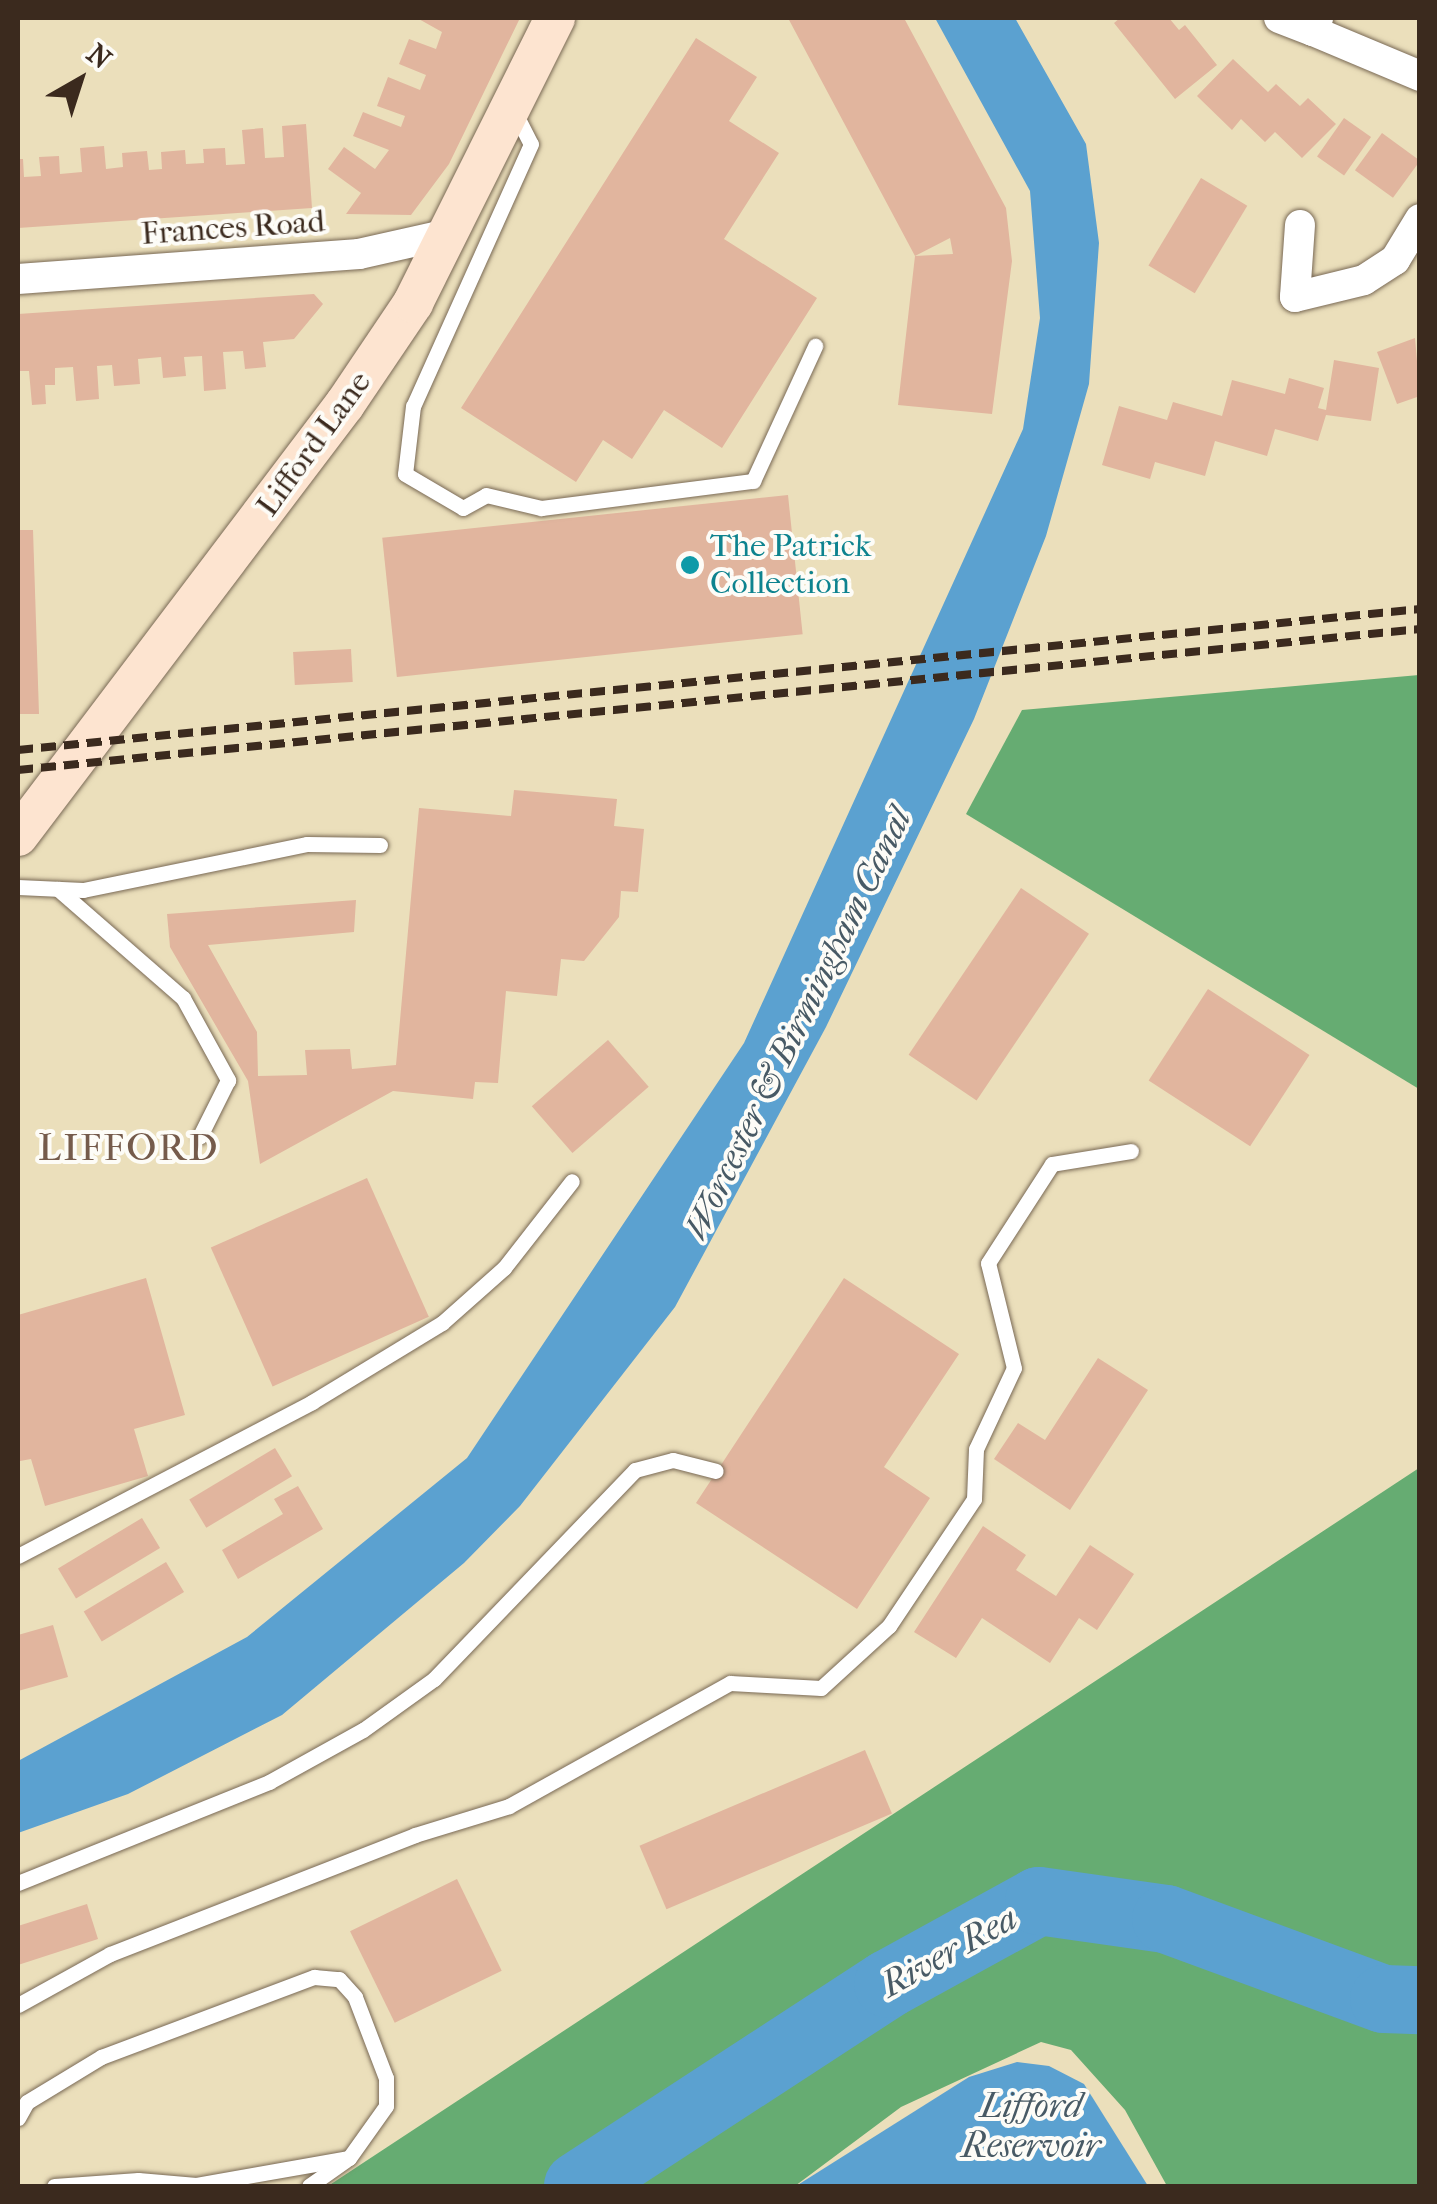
<!DOCTYPE html>
<html>
<head>
<meta charset="utf-8">
<style>
	body { margin:0 }
	#map { position:relative; width:1437px; height:2204px; overflow:hidden; background:#ebdfbb; font-family:"IM FELL French Canon",serif }
	div>[style] { position:absolute }
	.forest>* { inset:0; background:#66ac72 }
	.water>* { inset:0; background:#5ba1d0 }
	.river>* { height:68px; margin:-34px; padding:0 34px; transform-origin:34px; border-radius:34px; background:#5ba1d0 }
	.building>* { inset:0; background:#e1b59e; transform-origin:0 0 }
	.roads { filter:drop-shadow(0 0 2px #796955) drop-shadow(0 0 2px #796955) }
	.lane>* { height:15px; margin:-7.5px; padding:0 7.5px; transform-origin:7.5px; border-radius:7.5px; background:#fff }
	.street>* { height:30px; margin:-15px; padding:0 15px; transform-origin:15px; border-radius:15px; background:#fff }
	.secondary>* { height:40px; margin:-20px; padding:0 20px; transform-origin:20px; border-radius:20px; background:#fde4d0 }
	.rail>* { height:8px; margin-top:-4px; transform-origin:0; background:repeating-linear-gradient(90deg,#3b2a1e 0 15px,transparent 0 23px) }
	.dots>* { width:28px; height:28px; translate:-50% -50%; box-sizing:border-box; border:5px solid #fdfcf7; border-radius:50% }
	span { translate:-50% -50%; white-space:nowrap; text-align:center; line-height:1.15; -webkit-text-stroke:8px #fdfcf7; paint-order:stroke }
	.street-label { font-size:32px; color:#3b2a1e }
	.culture-label { font-size:32px; color:#0d838f }
	.left { translate:0 -50%; text-align:left }
	.water-label { font-size:35px; color:#485a65; font-style:italic }
	.quarter-label { font-size:38px; color:#755b4b; letter-spacing:2.5px }
	.frame { position:absolute; inset:0; border:20px solid #3b2a1e; pointer-events:none }
	.north { position:absolute; left:30px; top:30px; width:100px; height:100px; -webkit-text-stroke:8px #fdfcf7; paint-order:stroke; rotate:39deg; font-size:28px; font-weight:700; line-height:40px; text-align:center; color:#3b2a1e }
	.north::after { content:''; display:block; margin:auto; width:35px; height:45px; background:#3b2a1e; clip-path:polygon(50% 0,100% 100%,50% 72%,0 100%) }
</style>
</head>
<body>
<div id="map">
	<div class="forest">
		<i style="clip-path:polygon(1419px 675px,1419px 1089px,966px 814px,1022px 710px)"></i>
		<i style="clip-path:polygon(1419px 1468px,1419px 2186px,1167px 2186px,1125px 2110px,1071px 2050px,1041px 2042px,901px 2107px,795px 2186px,328px 2186px)"></i>
	</div>
	<div class="water">
		<i style="clip-path:polygon(935px 18px,1015px 18px,1086px 144px,1099px 243px,1089px 384px,1046px 536px,974px 719px,826px 1027px,675px 1307px,520px 1506px,464px 1563px,282px 1715px,128px 1794px,18px 1833px,18px 1761px,247px 1637px,467px 1458px,744px 1043px,1023px 429px,1040px 318px,1030px 191px)"></i>
		<i style="clip-path:polygon(1017px 2062px,1049px 2066px,1084px 2084px,1148px 2186px,796px 2186px,969px 2077px)"></i>
	</div>
	<div class="river">
		<i style="left:578px;top:2186px;width:370px;rotate:-33.1deg"></i>
		<i style="left:888px;top:1984px;width:172px;rotate:-28.8deg"></i>
		<i style="left:1039px;top:1901px;width:128px;rotate:8.1deg"></i>
		<i style="left:1166px;top:1919px;width:232px;rotate:20.2deg"></i>
		<i style="left:1384px;top:1999px;width:36px;rotate:2deg"></i>
	</div>
	<div class="building">
		<i style="clip-path:polygon(417px 18px,520px 18px,449px 164px,411px 215px,346px 214px,361px 193px,328px 169px,344px 147px,375px 169px,389px 150px,353px 136px,363px 112px,401px 127px,405px 116px,377px 106px,388px 77px,420px 90px,426px 75px,399px 64px,409px 39px,436px 49px,442px 32px)"></i>
		<i style="clip-path:polygon(788px 18px,904px 18px,1006px 208px,1012px 261px,992px 414px,898px 405px,915px 256px,953px 254px,950px 238px,915px 256px)"></i>
		<i style="clip-path:polygon(1120px 18px,1169px 18px,1179px 30px,1185px 25px,1217px 65px,1175px 99px,1114px 23px)"></i>
		<i style="clip-path:polygon(696px 38px,757px 77px,729px 121px,779px 153px,724px 239px,817px 298px,722px 448px,664px 410px,632px 459px,603px 440px,576px 482px,461px 408px)"></i>
		<i style="clip-path:polygon(1233px 59px,1268px 92px,1276px 84px,1300px 106px,1308px 98px,1336px 124px,1302px 158px,1275px 132px,1265px 142px,1241px 119px,1232px 130px,1197px 96px)"></i>
		<i style="left:1344px;top:118px;width:33px;height:47px;rotate:35deg"></i>
		<i style="clip-path:polygon(306px 124px,312px 208px,18px 228px,18px 159px,23px 159px,24px 177px,41px 176px,39px 157px,59px 156px,60px 174px,82px 172px,80px 148px,104px 146px,106px 169px,123px 167px,122px 153px,147px 151px,149px 170px,162px 169px,161px 152px,185px 150px,186px 164px,204px 163px,203px 149px,225px 148px,226px 165px,245px 164px,242px 130px,263px 128px,265px 158px,284px 157px,282px 126px)"></i>
		<i style="left:1382px;top:133px;width:47px;height:46px;rotate:36deg"></i>
		<i style="left:1201px;top:178px;width:54px;height:102px;rotate:31deg"></i>
		<i style="clip-path:polygon(314px 294px,323px 304px,294px 339px,263px 342px,266px 367px,245px 369px,243px 351px,223px 352px,226px 389px,204px 391px,202px 356px,184px 357px,186px 376px,163px 378px,161px 357px,138px 359px,140px 384px,114px 386px,112px 365px,97px 366px,99px 399px,76px 401px,73px 367px,55px 368px,55px 385px,45px 385px,46px 404px,32px 405px,29px 371px,18px 371px,18px 314px)"></i>
		<i style="clip-path:polygon(1415px 338px,1420px 396px,1397px 404px,1377px 352px)"></i>
		<i style="clip-path:polygon(1334px 360px,1379px 368px,1371px 421px,1326px 415px,1318px 441px,1275px 429px,1267px 456px,1215px 441px,1205px 476px,1155px 462px,1150px 479px,1102px 465px,1119px 406px,1167px 420px,1173px 402px,1222px 416px,1232px 380px,1285px 394px,1289px 378px,1324px 388px,1318px 408px,1326px 410px)"></i>
		<i style="left:788px;top:495px;width:140px;height:408px;rotate:84deg"></i>
		<i style="clip-path:polygon(18px 530px,33px 530px,39px 714px,18px 714px)"></i>
		<i style="left:351px;top:649px;width:33px;height:58px;rotate:87deg"></i>
		<i style="clip-path:polygon(514px 790px,617px 799px,614px 826px,644px 829px,638px 892px,621px 891px,619px 917px,584px 961px,561px 959px,557px 996px,506px 991px,498px 1083px,475px 1082px,473px 1099px,393px 1091px,260px 1164px,248px 1081px,170px 947px,167px 914px,356px 900px,354px 932px,208px 945px,257px 1032px,258px 1076px,307px 1075px,305px 1050px,350px 1049px,352px 1069px,396px 1065px,419px 808px,511px 816px)"></i>
		<i style="left:1021px;top:888px;width:82px;height:201px;rotate:34deg"></i>
		<i style="left:1208px;top:989px;width:121px;height:109px;rotate:33deg"></i>
		<i style="left:608px;top:1040px;width:62px;height:101px;rotate:49deg"></i>
		<i style="left:367px;top:1178px;width:152px;height:171px;rotate:66deg"></i>
		<i style="clip-path:polygon(146px 1278px,185px 1415px,134px 1429px,148px 1476px,45px 1506px,31px 1459px,20px 1461px,18px 1454px,18px 1315px)"></i>
		<i style="clip-path:polygon(844px 1278px,959px 1354px,884px 1467px,930px 1498px,857px 1609px,696px 1503px)"></i>
		<i style="clip-path:polygon(1098px 1358px,1148px 1390px,1070px 1510px,994px 1459px,1018px 1423px,1045px 1440px)"></i>
		<i style="left:275px;top:1448px;width:33px;height:100px;rotate:59deg"></i>
		<i style="clip-path:polygon(298px 1486px,323px 1529px,238px 1579px,222px 1550px,283px 1514px,274px 1499px)"></i>
		<i style="left:142px;top:1518px;width:35px;height:98px;rotate:59deg"></i>
		<i style="clip-path:polygon(983px 1526px,1026px 1555px,1016px 1570px,1056px 1596px,1090px 1545px,1134px 1574px,1097px 1630px,1079px 1618px,1050px 1663px,982px 1618px,956px 1658px,914px 1632px)"></i>
		<i style="left:166px;top:1562px;width:35px;height:96px;rotate:59deg"></i>
		<i style="clip-path:polygon(53px 1625px,68px 1677px,18px 1691px,18px 1635px)"></i>
		<i style="left:865px;top:1750px;width:69px;height:245px;rotate:67deg"></i>
		<i style="left:457px;top:1879px;width:102px;height:119px;rotate:64deg"></i>
		<i style="clip-path:polygon(87px 1904px,98px 1939px,18px 1965px,18px 1926px)"></i>
	</div>
	<div class="roads">
		<div class="lane">
			<i style="left:513px;top:109px;width:39px;rotate:63deg"></i>
			<i style="left:531px;top:144px;width:287px;rotate:114.2deg"></i>
			<i style="left:413px;top:406px;width:68px;rotate:96.7deg"></i>
			<i style="left:405px;top:474px;width:67px;rotate:30.4deg"></i>
			<i style="left:463px;top:508px;width:26px;rotate:-29deg"></i>
			<i style="left:486px;top:495px;width:57px;rotate:13.3deg"></i>
			<i style="left:541px;top:508px;width:214px;rotate:-7.3deg"></i>
			<i style="left:753px;top:481px;width:149px;rotate:-65.3deg"></i>
			<i style="left:18px;top:887px;width:65px;rotate:2.6deg"></i>
			<i style="left:83px;top:890px;width:229px;rotate:-11.6deg"></i>
			<i style="left:307px;top:844px;width:73px;rotate:0.8deg"></i>
			<i style="left:58px;top:889px;width:166px;rotate:41.1deg"></i>
			<i style="left:183px;top:998px;width:94px;rotate:61.2deg"></i>
			<i style="left:228px;top:1080px;width:63px;rotate:116.6deg"></i>
			<i style="left:18px;top:1556px;width:332px;rotate:-27.6deg"></i>
			<i style="left:312px;top:1402px;width:152px;rotate:-31.3deg"></i>
			<i style="left:442px;top:1323px;width:83px;rotate:-41.6deg"></i>
			<i style="left:504px;top:1268px;width:110px;rotate:-52deg"></i>
			<i style="left:18px;top:1883px;width:271px;rotate:-21.9deg"></i>
			<i style="left:269px;top:1782px;width:107px;rotate:-29deg"></i>
			<i style="left:363px;top:1730px;width:87px;rotate:-35.7deg"></i>
			<i style="left:434px;top:1679px;width:290px;rotate:-46.1deg"></i>
			<i style="left:635px;top:1470px;width:39px;rotate:-15deg"></i>
			<i style="left:673px;top:1460px;width:44px;rotate:14.3deg"></i>
			<i style="left:18px;top:2005px;width:105px;rotate:-29deg"></i>
			<i style="left:110px;top:1954px;width:327px;rotate:-21.3deg"></i>
			<i style="left:415px;top:1835px;width:98px;rotate:-17.1deg"></i>
			<i style="left:509px;top:1806px;width:253px;rotate:-29.1deg"></i>
			<i style="left:730px;top:1683px;width:91px;rotate:3.1deg"></i>
			<i style="left:821px;top:1688px;width:92px;rotate:-42.4deg"></i>
			<i style="left:889px;top:1626px;width:153px;rotate:-56.2deg"></i>
			<i style="left:974px;top:1499px;width:50px;rotate:-87.7deg"></i>
			<i style="left:976px;top:1449px;width:89px;rotate:-64.9deg"></i>
			<i style="left:1014px;top:1368px;width:108px;rotate:-103.9deg"></i>
			<i style="left:988px;top:1263px;width:118px;rotate:-57.1deg"></i>
			<i style="left:1052px;top:1164px;width:80px;rotate:-9.3deg"></i>
			<i style="left:18px;top:2118px;width:18px;rotate:-61deg"></i>
			<i style="left:27px;top:2102px;width:87px;rotate:-31.3deg"></i>
			<i style="left:101px;top:2057px;width:228px;rotate:-20.6deg"></i>
			<i style="left:314px;top:1977px;width:25px;rotate:5deg"></i>
			<i style="left:339px;top:1979px;width:24px;rotate:48deg"></i>
			<i style="left:355px;top:1997px;width:87px;rotate:69.1deg"></i>
			<i style="left:386px;top:2078px;width:28px;rotate:90deg"></i>
			<i style="left:386px;top:2106px;width:64px;rotate:125.4deg"></i>
			<i style="left:349px;top:2158px;width:155px;rotate:170deg"></i>
			<i style="left:196px;top:2185px;width:58px;rotate:-175.1deg"></i>
			<i style="left:138px;top:2180px;width:84px;rotate:175.9deg"></i>
			<i style="left:309px;top:2186px;width:45px;rotate:-35.1deg"></i>
		</div>
		<div class="street">
			<i style="left:1279px;top:18px;width:36px;rotate:21deg"></i>
			<i style="left:1318px;top:18px;width:14px;rotate:111deg"></i>
			<i style="left:1313px;top:31px;width:116px;rotate:22.8deg"></i>
			<i style="left:1300px;top:225px;width:72px;rotate:94deg"></i>
			<i style="left:1295px;top:297px;width:71px;rotate:-13.8deg"></i>
			<i style="left:1364px;top:280px;width:37px;rotate:-33deg"></i>
			<i style="left:1395px;top:260px;width:48px;rotate:-58.6deg"></i>
			<i style="left:18px;top:279px;width:342px;rotate:-4.2deg"></i>
			<i style="left:359px;top:254px;width:95px;rotate:-12.7deg"></i>
		</div>
		<div class="secondary">
			<i style="left:18px;top:836px;width:542px;rotate:-52.88deg"></i>
			<i style="left:345px;top:404px;width:122px;rotate:-56deg"></i>
			<i style="left:413px;top:303px;width:318px;rotate:-63.5deg"></i>
		</div>
	</div>
	<div class="rail">
		<i style="left:18px;top:750px;width:1409px;rotate:-5.74deg"></i>
		<i style="left:18px;top:770px;width:1409px;rotate:-5.74deg"></i>
	</div>
	<div class="dots">
		<i style="left:690px;top:565px;background:#0f9aa8"></i>
	</div>
	<div class="street-label">
		<span style="left:233px;top:228px;rotate:-4deg">Frances Road</span>
		<span style="left:314px;top:444px;rotate:-54deg">Lifford Lane</span>
	</div>
	<div class="culture-label">
		<span class="left" style="left:710px;top:565px">The Patrick<br>Collection</span>
	</div>
	<div class="water-label">
		<span style="left:798px;top:1024px;rotate:-64deg">Worcester &amp; Birmingham Canal</span>
		<span style="left:949px;top:1952px;rotate:-29deg">River Rea</span>
		<span style="left:1031px;top:2126px">Lifford<br>Reservoir</span>
	</div>
	<div class="quarter-label">
		<span style="left:129px;top:1148px">LIFFORD</span>
	</div>
	<div class="frame"></div>
	<div class="north">N</div>
</div>
</body>
</html>
